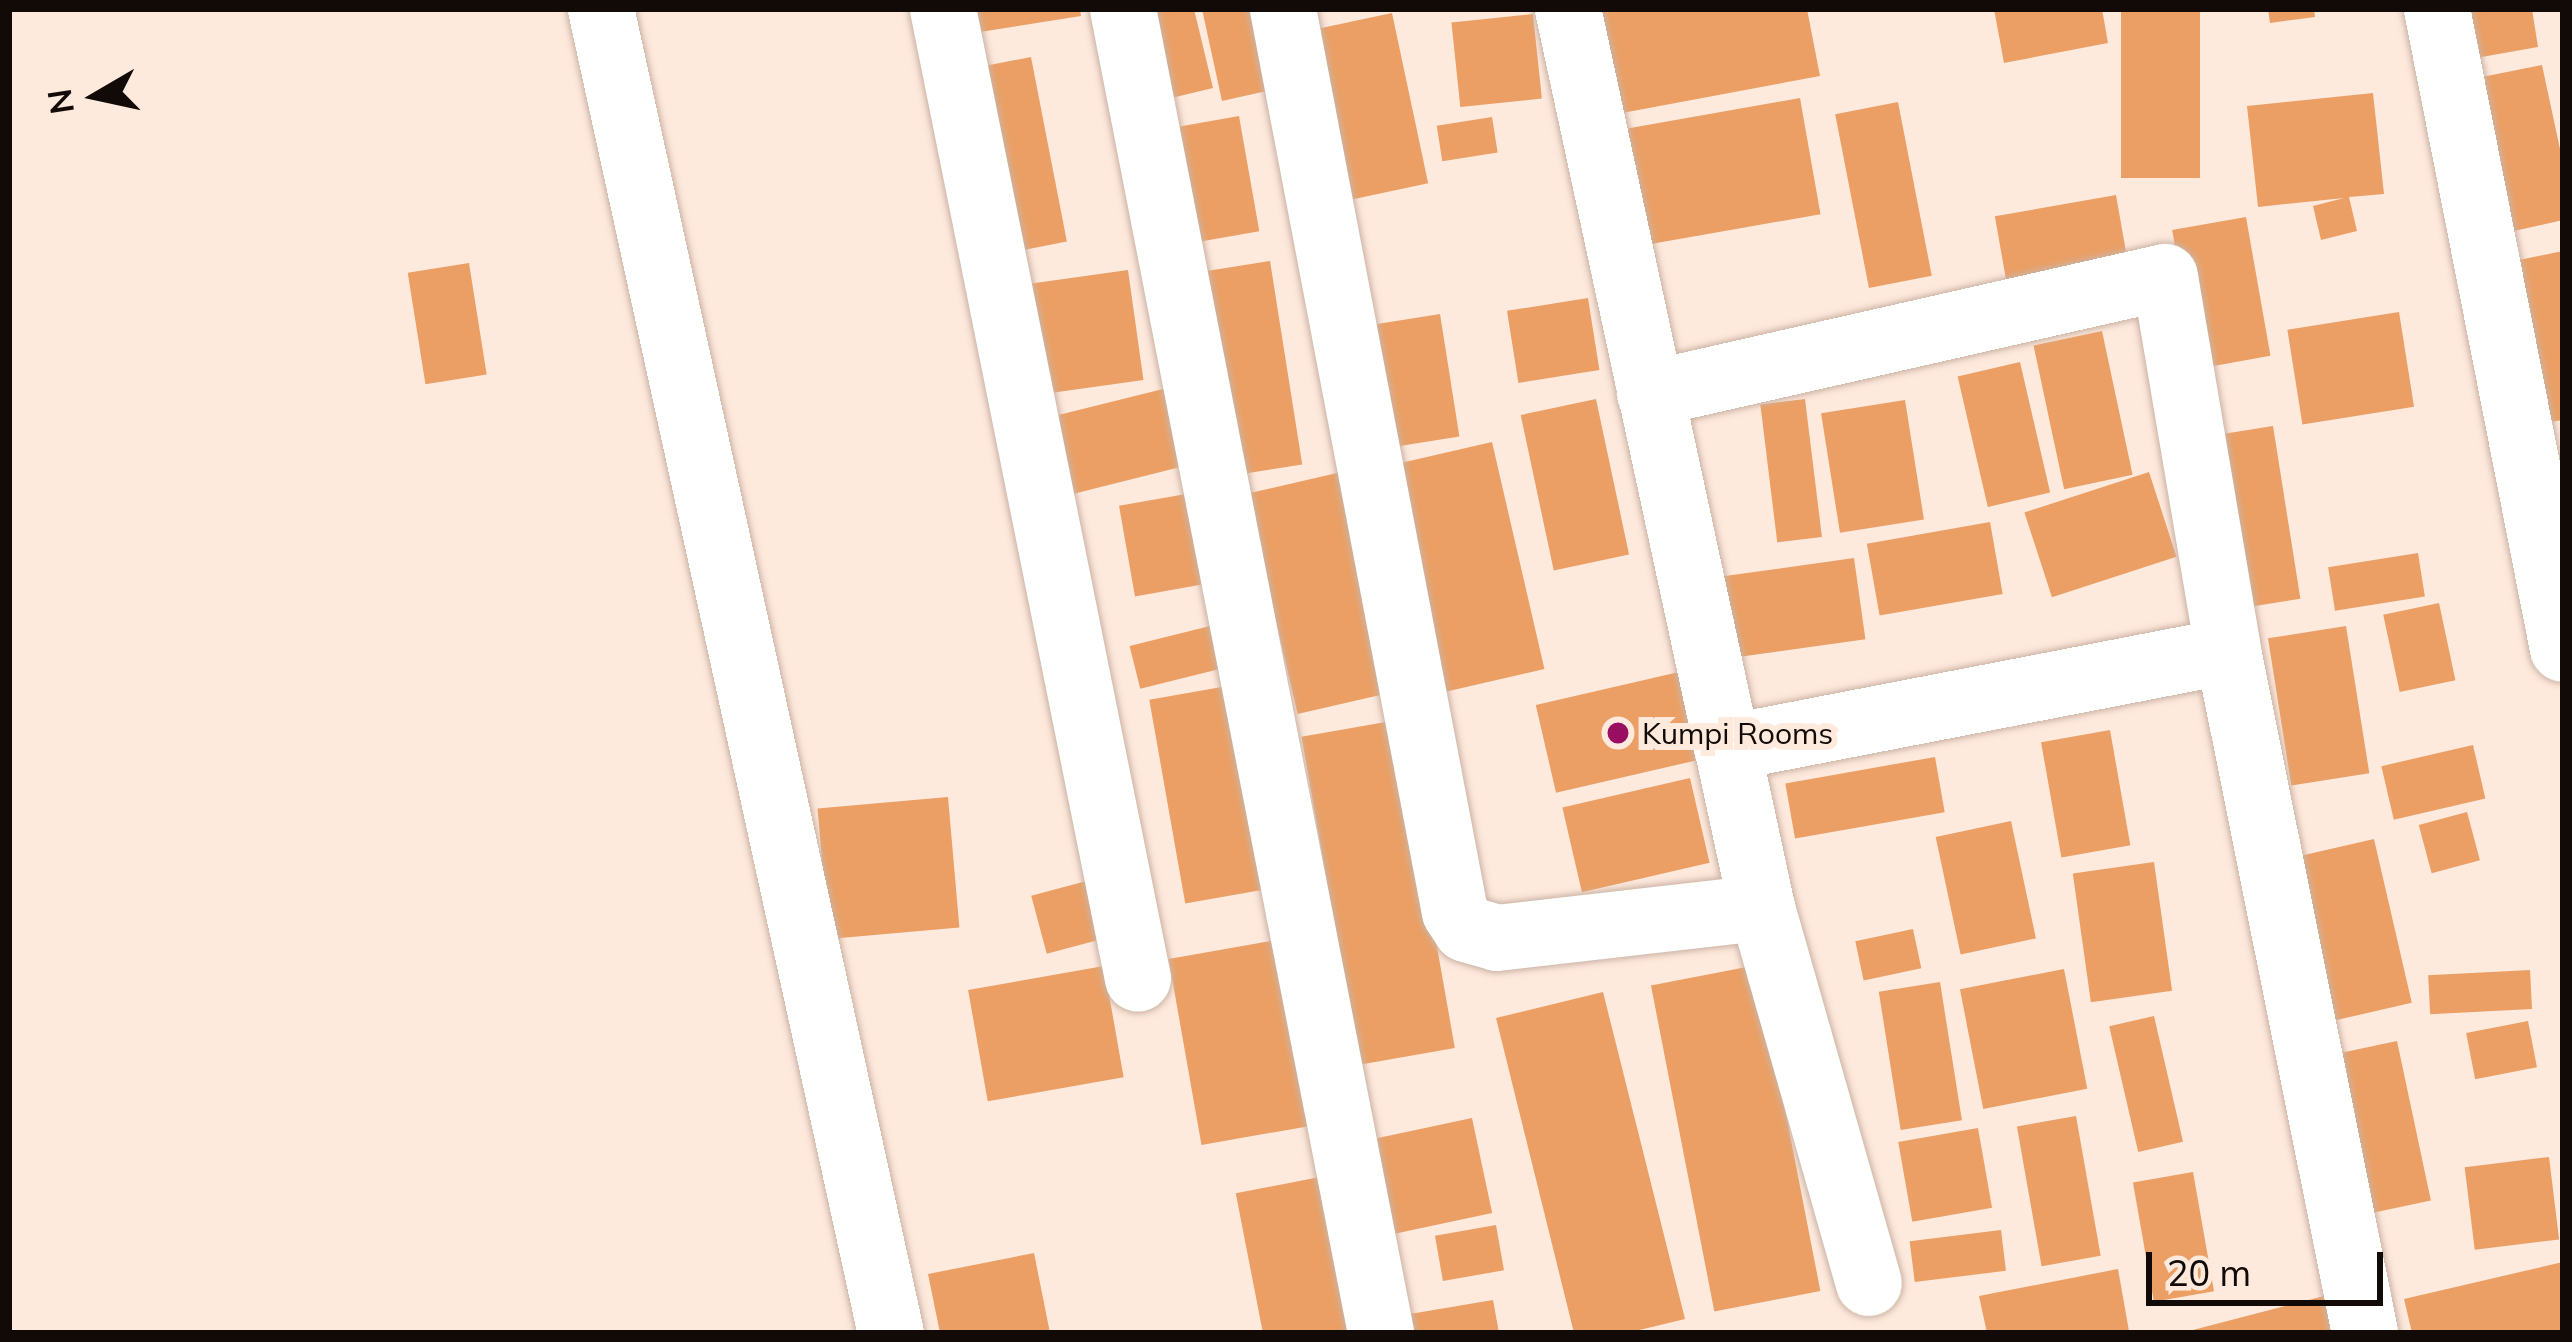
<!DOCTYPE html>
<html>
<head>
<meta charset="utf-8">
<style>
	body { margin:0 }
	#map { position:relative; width:2572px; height:1342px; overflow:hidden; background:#fee9dd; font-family:Mulish,sans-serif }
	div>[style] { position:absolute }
	.building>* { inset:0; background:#eb9f64; transform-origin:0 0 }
	.roads { filter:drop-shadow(0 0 3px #cbb3a4) drop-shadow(0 0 3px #cbb3a4) }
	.minor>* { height:66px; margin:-33px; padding:0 33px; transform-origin:33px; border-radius:33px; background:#fff }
	.dots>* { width:33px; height:33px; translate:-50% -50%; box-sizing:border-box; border:6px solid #fee9dd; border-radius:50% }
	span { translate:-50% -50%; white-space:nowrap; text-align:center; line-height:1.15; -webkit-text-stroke:12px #fee9dd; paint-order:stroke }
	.poi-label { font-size:30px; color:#120a06 }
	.left { translate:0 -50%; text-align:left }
	.frame { position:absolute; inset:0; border:12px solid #120a06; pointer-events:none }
	.north { position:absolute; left:36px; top:36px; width:120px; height:120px; -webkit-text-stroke:9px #fee9dd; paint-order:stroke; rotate:261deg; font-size:33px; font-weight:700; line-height:48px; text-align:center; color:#120a06 }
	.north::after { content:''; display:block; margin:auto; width:42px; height:54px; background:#120a06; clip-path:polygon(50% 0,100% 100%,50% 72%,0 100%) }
	.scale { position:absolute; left:2146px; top:1252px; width:237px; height:54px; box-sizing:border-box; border:6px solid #120a06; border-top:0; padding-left:15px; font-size:36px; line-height:42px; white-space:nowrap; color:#120a06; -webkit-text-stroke:9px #fee9dd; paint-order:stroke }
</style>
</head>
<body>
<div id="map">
	<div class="building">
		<i style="clip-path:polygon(976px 9px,1080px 9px,1081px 16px,980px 32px)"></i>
		<i style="clip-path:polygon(1137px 9px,1194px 9px,1213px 88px,1159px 101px)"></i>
		<i style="clip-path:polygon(1202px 9px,1263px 9px,1280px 88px,1222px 101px)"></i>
		<i style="clip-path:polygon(1586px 9px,1807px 9px,1820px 76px,1606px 116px)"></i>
		<i style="clip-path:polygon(1994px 9px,2102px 9px,2108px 43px,2004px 63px)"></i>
		<i style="left:2121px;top:9px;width:79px;height:169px"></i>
		<i style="clip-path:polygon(2268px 9px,2314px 9px,2315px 17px,2270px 23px)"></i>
		<i style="clip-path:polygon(2467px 9px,2532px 9px,2538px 47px,2476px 58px)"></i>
		<i style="left:1392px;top:13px;width:174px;height:90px;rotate:78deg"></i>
		<i style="left:1533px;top:14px;width:85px;height:82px;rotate:84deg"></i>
		<i style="left:1031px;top:57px;width:188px;height:53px;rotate:79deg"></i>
		<i style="clip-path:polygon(2542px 65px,2563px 163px,2563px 220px,2514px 231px,2482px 77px)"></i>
		<i style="clip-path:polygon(2373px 93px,2384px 194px,2349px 197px,2357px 231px,2321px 240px,2313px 206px,2344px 198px,2258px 207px,2247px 106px)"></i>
		<i style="left:1800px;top:98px;width:118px;height:191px;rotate:80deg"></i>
		<i style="left:1898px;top:102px;width:177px;height:64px;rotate:79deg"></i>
		<i style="left:1239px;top:116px;width:117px;height:80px;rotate:80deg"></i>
		<i style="left:1492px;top:117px;width:36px;height:56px;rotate:81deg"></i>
		<i style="left:2116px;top:195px;width:75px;height:123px;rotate:80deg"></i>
		<i style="left:2246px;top:217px;width:141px;height:75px;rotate:80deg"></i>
		<i style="clip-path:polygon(2563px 251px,2563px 420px,2550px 422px,2519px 260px)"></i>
		<i style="left:1270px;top:261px;width:206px;height:72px;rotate:81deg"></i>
		<i style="left:469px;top:263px;width:113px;height:62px;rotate:81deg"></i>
		<i style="left:1128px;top:270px;width:111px;height:101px;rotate:82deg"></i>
		<i style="left:1588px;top:298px;width:73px;height:82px;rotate:81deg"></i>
		<i style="left:2399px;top:312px;width:96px;height:113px;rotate:81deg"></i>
		<i style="left:1440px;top:314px;width:124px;height:73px;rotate:81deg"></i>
		<i style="left:2102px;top:331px;width:147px;height:70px;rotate:78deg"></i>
		<i style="left:2020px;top:362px;width:134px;height:64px;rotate:77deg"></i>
		<i style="left:1167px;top:388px;width:80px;height:116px;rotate:76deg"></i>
		<i style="left:1596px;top:399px;width:159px;height:77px;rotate:78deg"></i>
		<i style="left:1805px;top:399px;width:139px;height:45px;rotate:83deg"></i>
		<i style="left:1905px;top:400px;width:121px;height:85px;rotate:81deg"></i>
		<i style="left:2273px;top:426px;width:175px;height:62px;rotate:81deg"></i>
		<i style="left:1492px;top:442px;width:233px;height:116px;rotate:77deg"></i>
		<i style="left:1350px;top:470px;width:226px;height:106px;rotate:77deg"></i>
		<i style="left:2149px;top:472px;width:89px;height:131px;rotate:72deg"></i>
		<i style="left:1186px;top:494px;width:92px;height:68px;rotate:80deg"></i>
		<i style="left:1990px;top:522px;width:73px;height:125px;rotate:80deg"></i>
		<i style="left:2418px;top:553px;width:44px;height:91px;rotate:81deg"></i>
		<i style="left:1854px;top:558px;width:82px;height:132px;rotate:82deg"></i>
		<i style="left:2439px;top:603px;width:79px;height:57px;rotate:78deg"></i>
		<i style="left:1214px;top:625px;width:44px;height:87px;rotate:76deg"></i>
		<i style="left:2346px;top:626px;width:149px;height:79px;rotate:81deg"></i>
		<i style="left:1679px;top:672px;width:90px;height:147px;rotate:77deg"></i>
		<i style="left:1233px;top:685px;width:207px;height:85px;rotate:80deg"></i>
		<i style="left:1397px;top:720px;width:333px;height:97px;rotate:80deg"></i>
		<i style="left:2110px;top:730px;width:117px;height:70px;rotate:80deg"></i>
		<i style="left:2473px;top:745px;width:55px;height:94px;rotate:77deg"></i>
		<i style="left:1935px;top:757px;width:56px;height:152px;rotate:80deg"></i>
		<i style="left:1690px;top:778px;width:87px;height:131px;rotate:77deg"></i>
		<i style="left:948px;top:797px;width:131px;height:131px;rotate:85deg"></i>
		<i style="left:2467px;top:812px;width:50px;height:50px;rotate:75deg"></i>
		<i style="left:2011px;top:821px;width:120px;height:77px;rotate:78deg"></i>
		<i style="left:2374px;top:839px;width:168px;height:85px;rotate:77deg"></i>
		<i style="left:2154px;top:862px;width:130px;height:82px;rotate:82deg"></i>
		<i style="left:1094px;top:879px;width:60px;height:65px;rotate:75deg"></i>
		<i style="left:1913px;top:929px;width:40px;height:59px;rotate:78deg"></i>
		<i style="left:1276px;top:940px;width:189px;height:109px;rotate:80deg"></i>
		<i style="left:1757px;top:965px;width:332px;height:108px;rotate:79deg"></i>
		<i style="left:1104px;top:966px;width:113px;height:138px;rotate:80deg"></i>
		<i style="left:2064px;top:969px;width:122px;height:106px;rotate:79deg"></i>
		<i style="left:2530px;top:970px;width:39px;height:102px;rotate:87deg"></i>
		<i style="left:1940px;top:982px;width:140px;height:62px;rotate:81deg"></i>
		<i style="clip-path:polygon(1603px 992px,1685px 1319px,1627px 1333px,1574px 1333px,1496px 1018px)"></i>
		<i style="left:2154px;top:1016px;width:129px;height:46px;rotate:77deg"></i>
		<i style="left:2528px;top:1021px;width:47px;height:63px;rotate:79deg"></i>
		<i style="left:2397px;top:1041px;width:163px;height:76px;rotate:78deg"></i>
		<i style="left:2076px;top:1116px;width:142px;height:60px;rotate:80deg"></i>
		<i style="left:1472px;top:1118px;width:97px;height:107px;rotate:78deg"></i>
		<i style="left:1978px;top:1128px;width:81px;height:81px;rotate:80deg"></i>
		<i style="left:2549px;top:1157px;width:83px;height:85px;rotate:83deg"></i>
		<i style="left:2193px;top:1172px;width:121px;height:61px;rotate:80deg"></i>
		<i style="left:1330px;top:1175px;width:161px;height:96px;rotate:79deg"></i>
		<i style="left:1496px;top:1225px;width:46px;height:62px;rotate:80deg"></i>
		<i style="left:2001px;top:1230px;width:41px;height:92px;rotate:83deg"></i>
		<i style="clip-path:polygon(1034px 1253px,1050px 1333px,940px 1333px,928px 1274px)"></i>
		<i style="clip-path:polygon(2563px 1262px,2563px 1330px,2412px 1333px,2404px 1299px)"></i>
		<i style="clip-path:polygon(2118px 1269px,2129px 1331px,1987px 1333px,1979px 1296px)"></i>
		<i style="clip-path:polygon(2324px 1296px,2333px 1333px,2189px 1333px,2189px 1331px)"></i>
		<i style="clip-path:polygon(1493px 1300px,1499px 1333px,1401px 1333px,1398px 1316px)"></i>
	</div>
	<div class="roads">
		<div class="minor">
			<i style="left:601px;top:9px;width:1355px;rotate:77.65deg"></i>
			<i style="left:943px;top:9px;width:989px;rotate:78.63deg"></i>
			<i style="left:1123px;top:9px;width:1349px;rotate:78.97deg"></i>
			<i style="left:1283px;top:9px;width:919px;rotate:79.22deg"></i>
			<i style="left:1455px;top:912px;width:20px;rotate:57deg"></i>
			<i style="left:1466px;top:929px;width:32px;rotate:16deg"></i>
			<i style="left:1497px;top:938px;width:267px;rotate:-6.5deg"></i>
			<i style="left:1568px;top:9px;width:920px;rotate:77.82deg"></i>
			<i style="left:1762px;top:908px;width:390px;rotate:74.1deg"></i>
			<i style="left:2437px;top:9px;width:652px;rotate:78.86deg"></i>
			<i style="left:1650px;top:394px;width:528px;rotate:-12.8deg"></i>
			<i style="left:2165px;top:277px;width:379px;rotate:80.4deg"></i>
			<i style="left:2228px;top:651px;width:696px;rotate:78.64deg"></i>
			<i style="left:1727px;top:748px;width:510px;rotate:-10.96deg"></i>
		</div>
	</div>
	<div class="dots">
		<i style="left:1618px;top:733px;background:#980e61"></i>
	</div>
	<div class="poi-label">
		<span class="left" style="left:1642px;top:733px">Kumpi Rooms</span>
	</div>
	<div class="frame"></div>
	<div class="north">N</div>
	<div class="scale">20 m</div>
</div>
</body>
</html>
